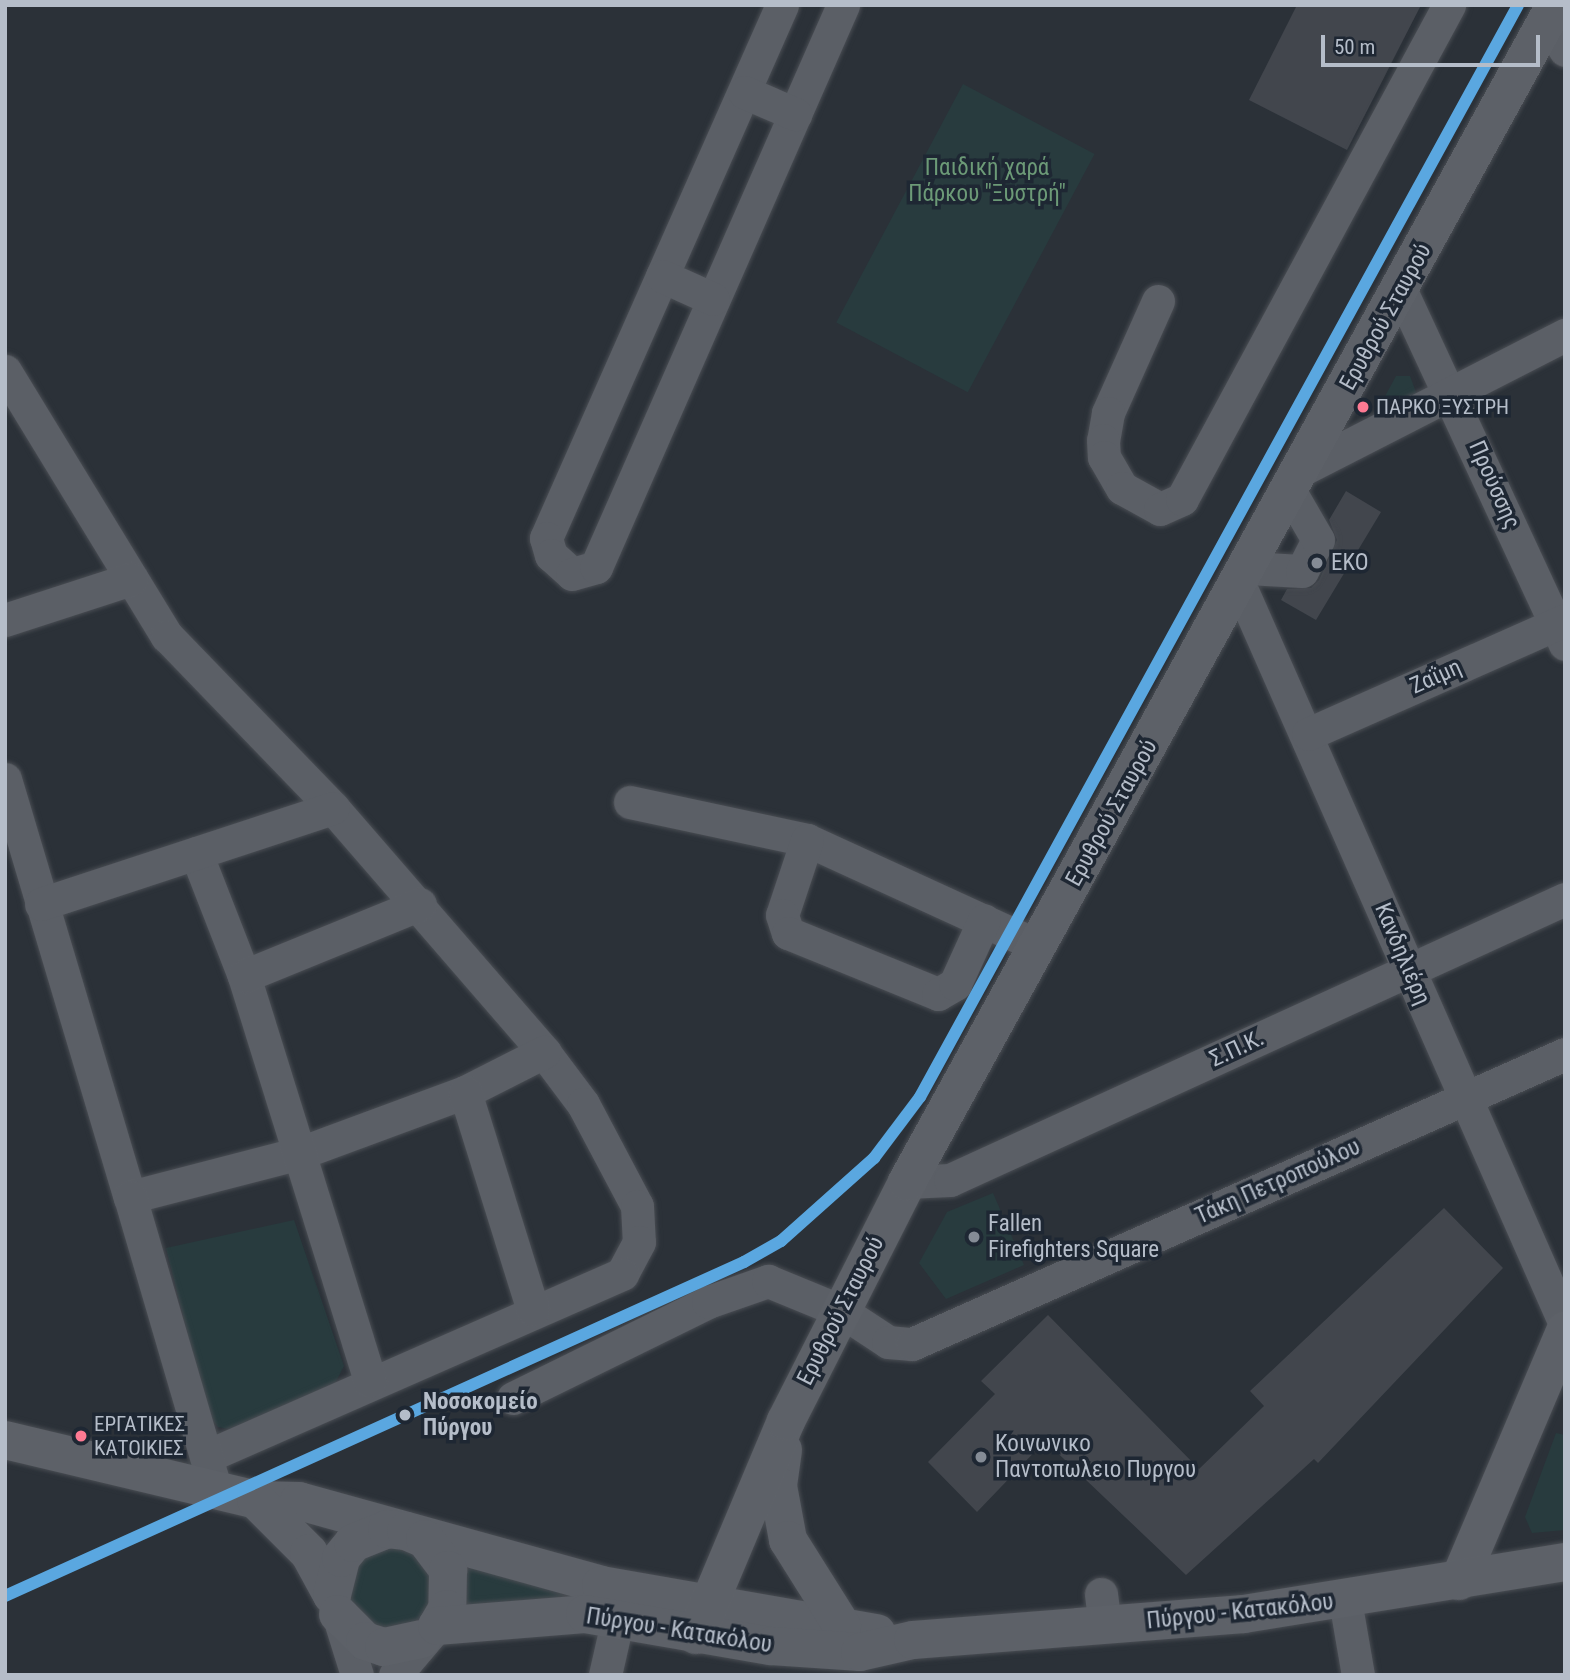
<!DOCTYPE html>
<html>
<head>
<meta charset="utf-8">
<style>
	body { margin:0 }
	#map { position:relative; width:1570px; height:1680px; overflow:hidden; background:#2b3138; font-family:"Roboto Condensed",sans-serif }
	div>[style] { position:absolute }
	.green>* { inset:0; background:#283b3e; transform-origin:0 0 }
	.building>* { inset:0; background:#42464d }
	.roads { filter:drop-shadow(0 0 2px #494d53) drop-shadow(0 0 2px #494d53) }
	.minor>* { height:33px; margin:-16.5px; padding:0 16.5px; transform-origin:16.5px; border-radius:16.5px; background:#5b5f66 }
	.major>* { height:38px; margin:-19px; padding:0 19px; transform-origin:19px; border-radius:19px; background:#5d6168 }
	.rail-1>* { height:12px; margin:-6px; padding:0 6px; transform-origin:6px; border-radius:6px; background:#5aa7e0 }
	.dots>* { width:19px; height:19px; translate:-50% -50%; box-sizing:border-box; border:4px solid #1e2733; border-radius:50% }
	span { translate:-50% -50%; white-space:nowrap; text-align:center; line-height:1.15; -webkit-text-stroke:7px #1e2733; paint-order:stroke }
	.bus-label { font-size:21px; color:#b5bdc9 }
	.left { translate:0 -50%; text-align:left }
	.park-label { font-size:23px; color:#6c9a77 }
	.street-label { font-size:23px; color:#b5bdc9 }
	.poi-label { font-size:23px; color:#b5bdc9 }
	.stop-label { font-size:23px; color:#b5bdc9; font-weight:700 }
	.frame { position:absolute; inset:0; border:7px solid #b5bdc9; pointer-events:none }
	.scale { position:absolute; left:1321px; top:35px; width:219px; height:32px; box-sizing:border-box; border:4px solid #b5bdc9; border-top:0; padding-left:9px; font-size:21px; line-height:24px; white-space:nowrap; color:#b5bdc9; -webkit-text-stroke:5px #1e2733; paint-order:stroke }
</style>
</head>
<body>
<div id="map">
	<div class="green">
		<i style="left:963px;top:84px;width:149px;height:270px;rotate:28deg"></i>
		<i style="clip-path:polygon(1396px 376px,1410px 376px,1420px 403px,1372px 420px)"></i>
		<i style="clip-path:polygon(993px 1193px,1024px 1265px,946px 1299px,919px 1263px,947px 1212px)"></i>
		<i style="clip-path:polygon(294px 1220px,344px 1366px,333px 1387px,229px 1429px,218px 1427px,208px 1415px,166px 1248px)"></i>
		<i style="clip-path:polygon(1556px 1433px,1565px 1435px,1565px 1530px,1532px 1533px,1525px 1517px)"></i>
		<i style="clip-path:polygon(408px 1545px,435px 1576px,424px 1620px,382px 1633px,348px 1605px,346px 1575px,364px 1550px)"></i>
		<i style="clip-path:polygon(461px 1560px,565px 1584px,563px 1601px,461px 1611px,467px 1590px)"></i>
	</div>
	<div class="building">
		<i style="clip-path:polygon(1297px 5px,1421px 5px,1347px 150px,1249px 100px)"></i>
		<i style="clip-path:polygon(1346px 491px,1381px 512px,1316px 620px,1281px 600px,1287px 589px,1311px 588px,1319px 580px,1337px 540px,1329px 520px)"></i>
		<i style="clip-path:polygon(1444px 1208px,1503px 1268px,1318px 1463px,1314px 1459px,1186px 1575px,1045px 1441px,977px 1512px,928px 1462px,995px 1394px,981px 1381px,1048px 1315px,1199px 1469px,1264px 1406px,1250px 1391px)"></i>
	</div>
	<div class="roads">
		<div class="minor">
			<i style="left:782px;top:5px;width:583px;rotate:113.88deg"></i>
			<i style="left:546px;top:538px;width:18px;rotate:74deg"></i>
			<i style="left:551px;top:555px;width:28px;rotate:42deg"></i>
			<i style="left:572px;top:574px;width:25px;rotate:-16deg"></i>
			<i style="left:596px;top:567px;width:614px;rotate:-66.27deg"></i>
			<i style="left:1547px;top:21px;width:34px;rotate:58deg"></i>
			<i style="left:744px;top:92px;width:56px;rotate:23.3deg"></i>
			<i style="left:662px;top:276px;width:56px;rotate:24.3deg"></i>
			<i style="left:1401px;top:291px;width:389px;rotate:65.1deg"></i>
			<i style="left:1158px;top:301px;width:123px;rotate:114.1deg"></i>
			<i style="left:1108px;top:413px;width:27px;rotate:100deg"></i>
			<i style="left:1103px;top:440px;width:17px;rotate:87deg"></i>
			<i style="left:1104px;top:457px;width:36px;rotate:60deg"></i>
			<i style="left:1122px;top:488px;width:43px;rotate:28.9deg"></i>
			<i style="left:1160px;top:509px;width:24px;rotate:-24deg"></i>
			<i style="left:1182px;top:499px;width:562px;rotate:-61.61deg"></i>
			<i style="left:5px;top:371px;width:311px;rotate:58.6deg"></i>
			<i style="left:167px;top:636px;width:239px;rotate:46deg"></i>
			<i style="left:333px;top:808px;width:323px;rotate:49.1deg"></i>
			<i style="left:544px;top:1052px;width:65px;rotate:53.1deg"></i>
			<i style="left:583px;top:1104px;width:115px;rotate:62.1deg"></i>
			<i style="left:637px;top:1206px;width:36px;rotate:87deg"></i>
			<i style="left:639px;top:1242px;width:36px;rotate:118deg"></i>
			<i style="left:622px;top:1274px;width:454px;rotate:156.3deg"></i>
			<i style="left:1299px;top:471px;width:299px;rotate:-27.1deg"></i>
			<i style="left:1247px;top:568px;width:55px;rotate:3.1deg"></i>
			<i style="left:1302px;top:571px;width:35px;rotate:-63deg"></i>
			<i style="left:1318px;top:540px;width:58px;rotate:-120.1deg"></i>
			<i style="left:1239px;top:584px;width:809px;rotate:66.22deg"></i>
			<i style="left:5px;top:620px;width:133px;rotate:-18deg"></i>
			<i style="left:1308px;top:734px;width:281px;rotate:-23.9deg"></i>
			<i style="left:5px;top:779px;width:436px;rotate:73.4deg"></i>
			<i style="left:130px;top:1197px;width:176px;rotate:-14.5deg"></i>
			<i style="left:300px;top:1153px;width:176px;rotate:-20.3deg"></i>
			<i style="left:465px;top:1092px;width:89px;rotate:-26.9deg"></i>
			<i style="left:630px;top:802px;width:181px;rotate:12.1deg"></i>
			<i style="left:807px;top:840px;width:254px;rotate:24.6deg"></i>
			<i style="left:807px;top:840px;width:79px;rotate:108.4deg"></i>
			<i style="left:782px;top:915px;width:19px;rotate:72deg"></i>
			<i style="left:788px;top:933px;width:162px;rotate:22.1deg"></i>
			<i style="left:938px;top:994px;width:20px;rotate:-30deg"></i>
			<i style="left:955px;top:984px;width:70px;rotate:-65.6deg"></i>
			<i style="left:196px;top:853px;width:132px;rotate:68.7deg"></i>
			<i style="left:244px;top:976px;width:424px;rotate:72.7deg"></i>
			<i style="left:41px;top:904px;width:307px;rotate:-18.2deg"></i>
			<i style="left:244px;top:976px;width:190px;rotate:-22.2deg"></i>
			<i style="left:465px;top:1092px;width:228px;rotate:72.7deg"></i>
			<i style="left:907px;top:1182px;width:43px;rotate:-2.7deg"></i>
			<i style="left:950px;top:1180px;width:676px;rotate:-24.56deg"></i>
			<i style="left:130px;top:1197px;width:292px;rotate:73.7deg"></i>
			<i style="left:513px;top:1398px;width:217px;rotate:-26.2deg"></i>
			<i style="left:708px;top:1302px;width:64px;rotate:-19.3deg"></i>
			<i style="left:768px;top:1281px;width:79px;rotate:22.3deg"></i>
			<i style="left:841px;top:1311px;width:56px;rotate:33.4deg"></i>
			<i style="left:888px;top:1342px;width:24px;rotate:5deg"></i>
			<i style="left:912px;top:1344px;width:714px;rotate:-23.95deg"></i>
			<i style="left:1101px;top:1594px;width:32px;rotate:83deg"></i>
			<i style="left:1345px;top:1600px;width:76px;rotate:80.2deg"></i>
			<i style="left:338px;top:1614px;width:64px;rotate:72.7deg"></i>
			<i style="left:395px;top:1675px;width:60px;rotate:-49.7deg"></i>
			<i style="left:605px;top:1675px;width:58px;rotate:-77.2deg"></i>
		</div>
		<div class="major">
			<i style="left:5px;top:1440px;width:258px;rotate:13.4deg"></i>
			<i style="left:256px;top:1500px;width:43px;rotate:1.3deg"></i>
			<i style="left:299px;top:1501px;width:313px;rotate:15.5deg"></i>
			<i style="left:601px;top:1585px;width:280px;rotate:9.9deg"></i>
			<i style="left:783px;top:1450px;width:36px;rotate:98deg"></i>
			<i style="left:778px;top:1486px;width:55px;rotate:79.5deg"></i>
			<i style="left:788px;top:1540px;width:102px;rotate:57.9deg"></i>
			<i style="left:256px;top:1500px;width:75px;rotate:45deg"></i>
			<i style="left:309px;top:1553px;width:48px;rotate:61.3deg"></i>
			<i style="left:1459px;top:1581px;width:272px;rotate:-67deg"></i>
			<i style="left:332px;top:1595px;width:38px;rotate:-76deg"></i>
			<i style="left:341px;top:1558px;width:19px;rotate:-51deg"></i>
			<i style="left:353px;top:1543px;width:37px;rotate:-22deg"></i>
			<i style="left:387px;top:1529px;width:19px;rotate:6deg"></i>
			<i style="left:406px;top:1531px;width:21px;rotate:23deg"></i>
			<i style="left:425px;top:1539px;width:39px;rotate:53deg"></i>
			<i style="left:448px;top:1570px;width:39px;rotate:91deg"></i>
			<i style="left:447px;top:1609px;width:20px;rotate:120deg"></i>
			<i style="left:338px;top:1614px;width:38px;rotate:45deg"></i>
			<i style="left:365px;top:1641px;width:20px;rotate:18deg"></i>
			<i style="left:384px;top:1647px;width:39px;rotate:-12deg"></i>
			<i style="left:437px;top:1626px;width:148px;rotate:-4.6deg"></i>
			<i style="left:585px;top:1614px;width:189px;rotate:9.8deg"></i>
			<i style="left:771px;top:1646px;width:89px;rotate:3.9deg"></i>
			<i style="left:860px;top:1652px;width:54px;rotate:-12.8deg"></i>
			<i style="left:913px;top:1640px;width:332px;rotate:-4.5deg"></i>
			<i style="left:1244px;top:1614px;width:325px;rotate:-9.2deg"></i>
			<i style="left:696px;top:1635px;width:232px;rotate:-67.2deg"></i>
			<i style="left:786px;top:1421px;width:268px;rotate:-63.1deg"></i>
			<i style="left:907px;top:1182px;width:1344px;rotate:-61.16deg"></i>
		</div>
	</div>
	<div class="rail-1">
		<i style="left:5px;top:1596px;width:811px;rotate:-24.32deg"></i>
		<i style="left:744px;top:1262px;width:43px;rotate:-29.6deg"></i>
		<i style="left:781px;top:1241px;width:125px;rotate:-41.7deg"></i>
		<i style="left:874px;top:1158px;width:76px;rotate:-53deg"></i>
		<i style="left:920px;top:1097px;width:1245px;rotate:-61.29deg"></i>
	</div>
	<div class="dots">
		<i style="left:1363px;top:407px;background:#fe7a93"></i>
		<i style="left:1317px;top:563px;background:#858c96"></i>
		<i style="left:974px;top:1237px;background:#858c96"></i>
		<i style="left:405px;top:1415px;background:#b5bdc9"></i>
		<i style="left:81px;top:1436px;background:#fe7a93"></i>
		<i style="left:981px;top:1457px;background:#858c96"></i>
	</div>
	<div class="bus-label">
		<span class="left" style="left:1376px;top:407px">ΠΑΡΚΟ ΞΥΣΤΡΗ</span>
		<span class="left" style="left:94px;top:1436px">ΕΡΓΑΤΙΚΕΣ<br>ΚΑΤΟΙΚΙΕΣ</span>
	</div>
	<div class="park-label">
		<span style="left:987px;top:181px">Παιδική χαρά<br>Πάρκου "Ξυστρή"</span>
	</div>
	<div class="street-label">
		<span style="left:1386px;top:317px;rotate:-61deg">Ερυθρού Σταυρού</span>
		<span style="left:1494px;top:485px;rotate:66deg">Προύσσης</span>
		<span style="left:1436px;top:677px;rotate:-24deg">Ζαΐμη</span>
		<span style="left:1112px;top:813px;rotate:-61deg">Ερυθρού Σταυρού</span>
		<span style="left:1402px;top:954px;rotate:67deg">Κανδηλιέρη</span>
		<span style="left:1237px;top:1049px;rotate:-25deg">Σ.Π.Κ.</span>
		<span style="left:1278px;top:1182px;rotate:-24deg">Τάκη Πετροπούλου</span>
		<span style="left:841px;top:1311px;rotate:-63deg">Ερυθρού Σταυρού</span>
		<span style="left:1240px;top:1612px;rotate:-6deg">Πύργου - Κατακόλου</span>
		<span style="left:679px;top:1631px;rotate:9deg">Πύργου - Κατακόλου</span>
	</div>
	<div class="poi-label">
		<span class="left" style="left:1331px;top:563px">EKO</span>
		<span class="left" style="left:988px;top:1237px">Fallen<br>Firefighters Square</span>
		<span class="left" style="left:995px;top:1457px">Κοινωνικο<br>Παντοπωλειο Πυργου</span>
	</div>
	<div class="stop-label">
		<span class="left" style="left:423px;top:1415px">Νοσοκομείο<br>Πύργου</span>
	</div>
	<div class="frame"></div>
	<div class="scale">50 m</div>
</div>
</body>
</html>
